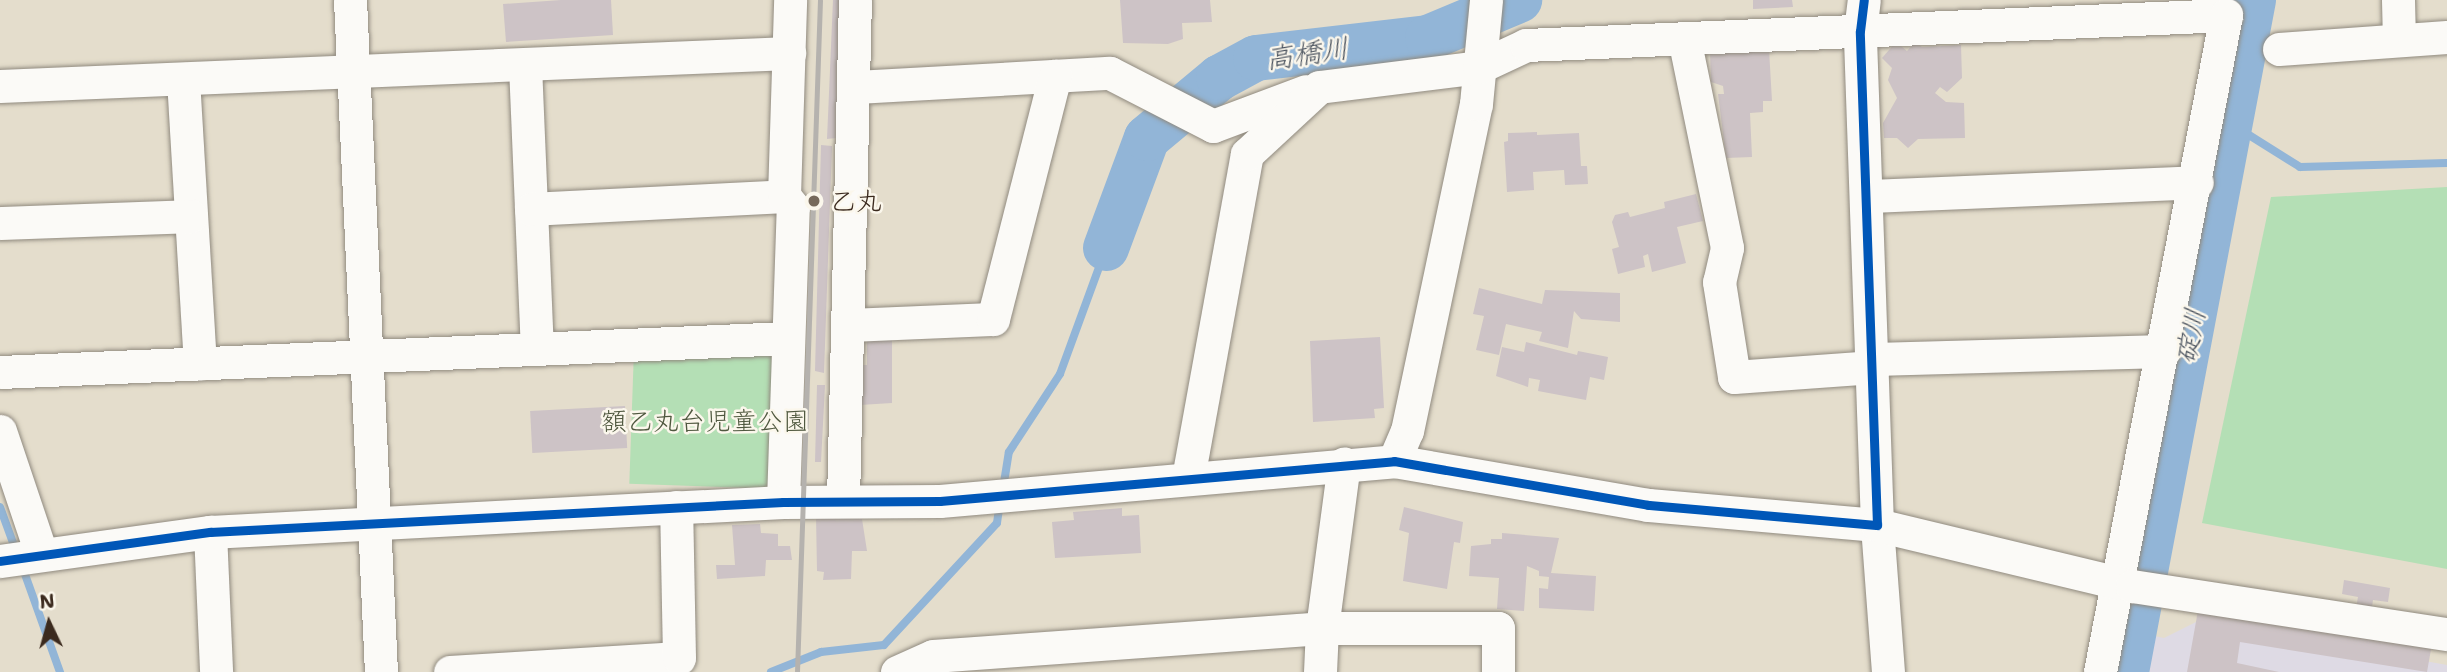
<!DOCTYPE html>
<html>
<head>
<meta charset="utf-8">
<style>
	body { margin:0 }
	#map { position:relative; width:2447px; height:672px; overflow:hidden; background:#e4ddcc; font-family:"Shantell Sans","Klee One",sans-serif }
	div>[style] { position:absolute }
	.built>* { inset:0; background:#dedae4 }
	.green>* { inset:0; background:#b4dfb5; transform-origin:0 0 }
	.stream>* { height:8px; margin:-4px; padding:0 4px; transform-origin:4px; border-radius:4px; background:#92b5d7 }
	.river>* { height:46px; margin:-23px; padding:0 23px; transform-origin:23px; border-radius:23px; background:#92b5d7 }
	.building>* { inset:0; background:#cdc3c6; transform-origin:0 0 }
	.roads { filter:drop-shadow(0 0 2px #908a7f) drop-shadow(0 0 2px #908a7f) }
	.minor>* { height:33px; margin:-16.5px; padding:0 16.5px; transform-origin:16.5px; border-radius:16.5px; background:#fbfaf7 }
	.rail>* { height:5px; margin:-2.5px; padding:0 2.5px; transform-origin:2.5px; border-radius:2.5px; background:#b5b2ae }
	.cycleway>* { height:9px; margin:-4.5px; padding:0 4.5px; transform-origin:4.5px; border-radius:4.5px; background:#0057b8 }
	.dots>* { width:19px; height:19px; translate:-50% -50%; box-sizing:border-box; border:4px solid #fbf7ec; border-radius:50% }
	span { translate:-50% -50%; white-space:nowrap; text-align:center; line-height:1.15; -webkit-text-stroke:5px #fbf7ec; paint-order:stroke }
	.poi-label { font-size:26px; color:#3b2a1e }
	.left { translate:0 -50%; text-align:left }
	.park-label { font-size:26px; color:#4f583f }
	.water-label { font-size:28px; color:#4d5560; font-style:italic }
	.north { position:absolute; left:14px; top:588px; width:70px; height:70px; -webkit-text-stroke:5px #fbf7ec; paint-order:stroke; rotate:355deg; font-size:19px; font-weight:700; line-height:28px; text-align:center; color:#3b2a1e }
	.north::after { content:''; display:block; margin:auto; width:24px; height:32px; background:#3b2a1e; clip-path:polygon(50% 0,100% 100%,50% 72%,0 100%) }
</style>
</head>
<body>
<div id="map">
	<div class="built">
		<i style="clip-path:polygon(2200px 620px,2447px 665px,2447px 672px,2138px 672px,2145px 634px,2164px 638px)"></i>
	</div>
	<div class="green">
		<i style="clip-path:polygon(2447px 187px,2447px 569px,2202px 523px,2271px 197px)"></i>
		<i style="left:780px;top:352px;width:137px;height:146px;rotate:92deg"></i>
	</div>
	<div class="stream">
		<i style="left:2233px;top:125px;width:79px;rotate:32.1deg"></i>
		<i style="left:2300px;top:167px;width:147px;rotate:-1.6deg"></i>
		<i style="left:1003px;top:489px;width:37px;rotate:-81deg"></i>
		<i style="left:1009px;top:452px;width:93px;rotate:-56.8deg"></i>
		<i style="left:1060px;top:374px;width:134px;rotate:-69.9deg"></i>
		<i style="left:0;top:507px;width:47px;rotate:70deg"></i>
		<i style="left:22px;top:566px;width:113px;rotate:70.3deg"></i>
		<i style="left:771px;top:672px;width:54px;rotate:-21.8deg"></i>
		<i style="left:821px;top:652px;width:63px;rotate:-6.3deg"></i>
		<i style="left:884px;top:645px;width:166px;rotate:-47.2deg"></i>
		<i style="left:997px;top:523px;width:21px;rotate:-82deg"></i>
	</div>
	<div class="river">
		<i style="left:1106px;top:248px;width:117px;rotate:-69.6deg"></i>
		<i style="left:1147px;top:138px;width:94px;rotate:-39.8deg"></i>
		<i style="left:1219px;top:78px;width:42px;rotate:-28.4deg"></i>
		<i style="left:1256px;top:58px;width:173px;rotate:-6.6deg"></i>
		<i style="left:1428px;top:38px;width:99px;rotate:-22.7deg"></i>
		<i style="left:2126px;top:672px;width:684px;rotate:-79.3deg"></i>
	</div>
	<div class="building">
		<i style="clip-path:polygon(561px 0,611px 0,613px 35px,506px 42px,503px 4px)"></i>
		<i style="clip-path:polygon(833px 0,840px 0,836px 138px,827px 139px)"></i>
		<i style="clip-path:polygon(1120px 0,1210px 0,1212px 22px,1182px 23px,1183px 39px,1168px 44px,1123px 43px)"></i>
		<i style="clip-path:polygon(1753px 0,1792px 0,1793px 7px,1753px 9px)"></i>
		<i style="clip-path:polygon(1896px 42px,1907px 51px,1915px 42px,1922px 47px,1961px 45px,1962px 78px,1947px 92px,1940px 87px,1935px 93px,1946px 102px,1964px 103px,1965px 138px,1918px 139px,1908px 148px,1897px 138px,1884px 138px,1883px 123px,1897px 98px,1888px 80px,1892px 68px,1882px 58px)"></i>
		<i style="clip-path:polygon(1769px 49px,1772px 101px,1763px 101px,1763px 112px,1750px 113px,1752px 157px,1726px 158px,1718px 94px,1724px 94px,1723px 86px,1711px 82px,1710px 52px)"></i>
		<i style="clip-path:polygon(1537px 132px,1537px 135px,1579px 133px,1581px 166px,1587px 166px,1588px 184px,1565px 185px,1564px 170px,1533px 172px,1534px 190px,1507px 192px,1504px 142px,1508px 141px,1508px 133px)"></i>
		<i style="clip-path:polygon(821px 145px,832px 146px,824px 373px,815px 371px)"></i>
		<i style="clip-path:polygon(1696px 194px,1703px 221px,1677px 227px,1686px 263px,1652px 272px,1648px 254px,1643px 256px,1645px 267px,1618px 274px,1612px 249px,1619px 247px,1612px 222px,1615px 215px,1628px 212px,1630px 217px,1665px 208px,1664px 202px)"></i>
		<i style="clip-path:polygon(1479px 288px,1542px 304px,1545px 290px,1620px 293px,1620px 322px,1581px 319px,1574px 311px,1568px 348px,1539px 341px,1542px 332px,1506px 324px,1499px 355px,1476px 350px,1484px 316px,1473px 314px)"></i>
		<i style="clip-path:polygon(1380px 337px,1384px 408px,1374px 409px,1375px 418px,1313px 422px,1310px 341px)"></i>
		<i style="clip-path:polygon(892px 340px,892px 403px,860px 405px,860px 365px,867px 365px,867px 341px)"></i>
		<i style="clip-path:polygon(1526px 342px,1577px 355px,1578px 351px,1608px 357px,1604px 380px,1590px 377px,1586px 400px,1538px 391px,1540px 380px,1529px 378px,1528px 387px,1496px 376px,1502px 347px,1524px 352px)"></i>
		<i style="clip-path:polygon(817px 385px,825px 385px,821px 462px,815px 462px)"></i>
		<i style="left:625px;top:406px;width:42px;height:95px;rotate:87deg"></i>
		<i style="clip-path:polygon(1404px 507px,1463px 522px,1460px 543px,1454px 542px,1447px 589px,1403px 581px,1409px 533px,1399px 530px)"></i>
		<i style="clip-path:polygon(1122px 508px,1122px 516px,1139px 515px,1141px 553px,1055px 558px,1052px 522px,1074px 520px,1073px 512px)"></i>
		<i style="clip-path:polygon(816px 516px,862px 519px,867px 551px,852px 551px,851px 579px,823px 580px,824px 572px,817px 571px)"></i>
		<i style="clip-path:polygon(760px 524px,761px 533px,778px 534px,778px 546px,790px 546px,792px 560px,766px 560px,765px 576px,717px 579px,716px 565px,735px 565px,732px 525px)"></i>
		<i style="clip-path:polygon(1502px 533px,1559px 538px,1551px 573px,1596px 576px,1594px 611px,1539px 608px,1539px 588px,1548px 589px,1549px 577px,1539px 576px,1539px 571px,1527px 566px,1524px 611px,1497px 609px,1499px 578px,1469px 576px,1471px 546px,1491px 544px,1491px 539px,1502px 539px)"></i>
		<i style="clip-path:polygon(2344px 580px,2390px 588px,2388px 602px,2373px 600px,2371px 614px,2435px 627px,2427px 672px,2240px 642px,2237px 663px,2279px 672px,2187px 672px,2202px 588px,2355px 613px,2358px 597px,2342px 594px)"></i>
	</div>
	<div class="roads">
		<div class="minor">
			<i style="left:350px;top:0;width:673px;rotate:87.36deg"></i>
			<i style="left:2398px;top:0;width:40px;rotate:88.6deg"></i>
			<i style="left:1684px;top:38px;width:214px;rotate:78.4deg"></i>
			<i style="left:1727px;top:248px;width:35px;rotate:103deg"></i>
			<i style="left:1719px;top:282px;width:96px;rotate:81deg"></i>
			<i style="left:1734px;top:377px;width:140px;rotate:-4.1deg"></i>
			<i style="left:2279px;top:49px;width:168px;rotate:-4.1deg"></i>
			<i style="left:525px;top:65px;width:284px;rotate:87.6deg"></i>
			<i style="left:183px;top:79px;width:285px;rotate:86.6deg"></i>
			<i style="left:0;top:86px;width:790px;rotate:-2.4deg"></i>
			<i style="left:856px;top:87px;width:254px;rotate:-3.2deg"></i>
			<i style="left:1110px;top:73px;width:116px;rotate:27.2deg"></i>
			<i style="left:1213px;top:126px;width:99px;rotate:-20.6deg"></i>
			<i style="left:1869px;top:196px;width:328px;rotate:-2.4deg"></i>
			<i style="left:531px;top:209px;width:253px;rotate:-2.9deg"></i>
			<i style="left:0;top:223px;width:191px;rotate:-2.1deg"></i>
			<i style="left:848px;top:325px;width:145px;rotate:-2.4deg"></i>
			<i style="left:993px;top:319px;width:251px;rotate:-75.7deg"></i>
			<i style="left:1874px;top:359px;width:290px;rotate:-1.6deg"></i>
			<i style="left:0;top:372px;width:789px;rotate:-2.47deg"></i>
			<i style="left:0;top:431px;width:129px;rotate:71.4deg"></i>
			<i style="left:1394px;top:461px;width:33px;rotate:-67deg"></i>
			<i style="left:1407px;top:431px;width:334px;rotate:-78.1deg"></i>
			<i style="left:1476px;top:104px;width:104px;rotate:-84.5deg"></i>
			<i style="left:1188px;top:478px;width:329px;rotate:-79.7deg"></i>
			<i style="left:1247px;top:154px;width:98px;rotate:-42.9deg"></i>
			<i style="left:1319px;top:87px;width:161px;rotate:-7.1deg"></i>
			<i style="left:1479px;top:67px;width:52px;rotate:-25.1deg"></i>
			<i style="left:1526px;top:45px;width:701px;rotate:-2.45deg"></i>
			<i style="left:2226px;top:15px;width:669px;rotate:100.86deg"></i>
			<i style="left:843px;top:500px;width:500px;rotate:-88.63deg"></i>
			<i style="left:783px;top:502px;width:295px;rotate:-88.1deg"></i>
			<i style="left:793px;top:207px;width:14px;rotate:-129deg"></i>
			<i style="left:784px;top:196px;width:196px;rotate:-88.2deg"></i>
			<i style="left:210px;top:532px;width:140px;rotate:87.5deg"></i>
			<i style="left:0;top:561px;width:212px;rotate:-7.9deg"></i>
			<i style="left:210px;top:532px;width:574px;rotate:-3deg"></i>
			<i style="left:783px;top:502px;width:157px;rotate:-0.4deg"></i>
			<i style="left:940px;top:501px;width:456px;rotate:-5deg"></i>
			<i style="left:1394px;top:461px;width:258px;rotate:9.8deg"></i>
			<i style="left:1648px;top:505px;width:230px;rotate:5deg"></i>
			<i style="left:1877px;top:525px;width:494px;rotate:-92deg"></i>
			<i style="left:1860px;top:31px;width:31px;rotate:-83deg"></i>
			<i style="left:450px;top:672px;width:229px;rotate:-3.5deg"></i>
			<i style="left:679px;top:658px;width:151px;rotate:-91.1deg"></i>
			<i style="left:897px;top:672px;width:39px;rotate:-24deg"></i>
			<i style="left:933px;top:656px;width:390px;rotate:-4.1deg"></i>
			<i style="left:1322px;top:628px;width:166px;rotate:-82.4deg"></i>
			<i style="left:1320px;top:672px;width:44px;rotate:-87.4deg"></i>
			<i style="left:1322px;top:628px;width:176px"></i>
			<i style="left:1498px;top:628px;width:44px;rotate:90deg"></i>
			<i style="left:1888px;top:672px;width:147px;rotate:-94.3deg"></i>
			<i style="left:1877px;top:525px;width:262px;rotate:13.5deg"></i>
			<i style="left:2132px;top:586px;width:319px;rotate:8.7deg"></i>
		</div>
	</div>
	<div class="rail">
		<i style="left:797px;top:672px;width:672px;rotate:-88.04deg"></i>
	</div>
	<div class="cycleway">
		<i style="left:0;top:561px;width:212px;rotate:-7.9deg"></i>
		<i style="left:210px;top:532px;width:574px;rotate:-3deg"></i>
		<i style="left:783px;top:502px;width:157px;rotate:-0.4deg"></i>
		<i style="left:940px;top:501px;width:456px;rotate:-5deg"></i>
		<i style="left:1394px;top:461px;width:258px;rotate:9.8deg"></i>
		<i style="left:1648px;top:505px;width:230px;rotate:5deg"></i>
		<i style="left:1877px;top:525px;width:494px;rotate:-92deg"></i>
		<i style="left:1860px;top:31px;width:31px;rotate:-83deg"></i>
	</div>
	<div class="dots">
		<i style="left:814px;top:201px;background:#76695b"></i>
	</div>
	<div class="poi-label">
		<span class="left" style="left:830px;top:201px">乙丸</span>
	</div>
	<div class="park-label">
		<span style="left:705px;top:421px">額乙丸台児童公園</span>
	</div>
	<div class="water-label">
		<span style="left:1307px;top:53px;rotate:-8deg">高橋川</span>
		<span style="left:2190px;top:336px;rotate:-79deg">碇川</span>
	</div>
	<div class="north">N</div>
</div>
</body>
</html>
